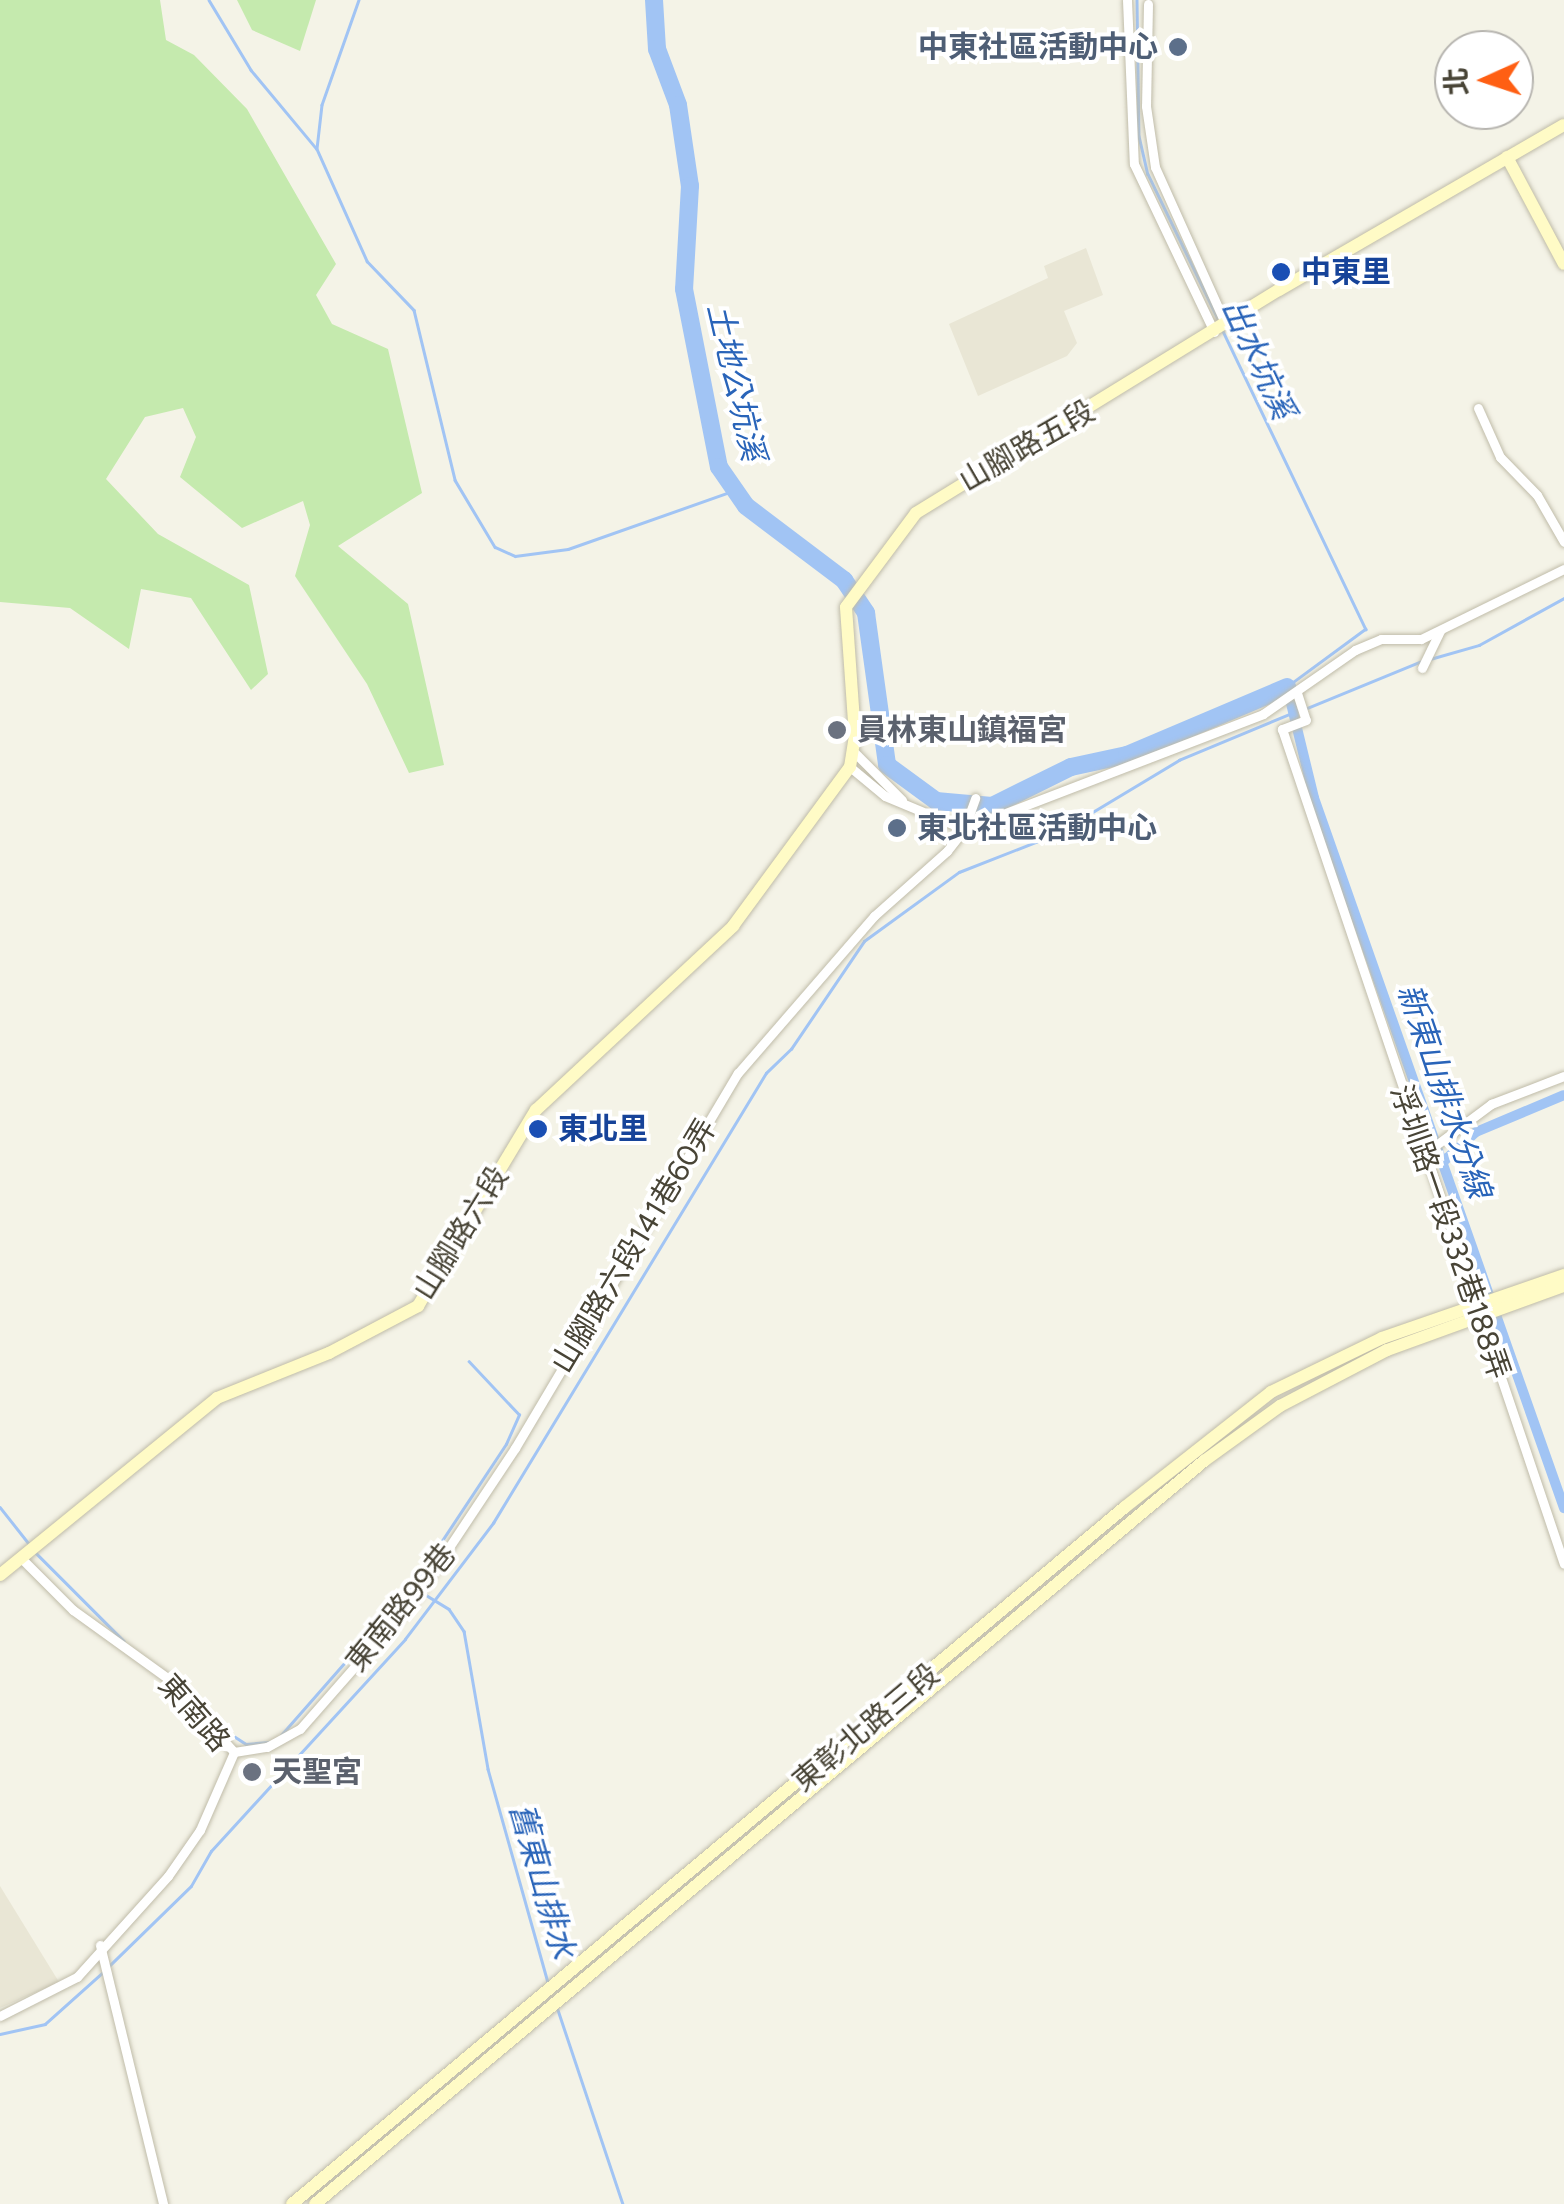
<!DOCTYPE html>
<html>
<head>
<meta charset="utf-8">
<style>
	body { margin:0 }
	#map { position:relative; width:1564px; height:2204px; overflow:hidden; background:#f4f3e7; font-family:Figtree,"Noto Sans TC",sans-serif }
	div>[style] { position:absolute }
	.residential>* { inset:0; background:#e9e6d5 }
	.green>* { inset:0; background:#c5eaae }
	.stream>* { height:2.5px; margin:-1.25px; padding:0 1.25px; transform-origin:1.25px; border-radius:1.25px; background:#a1c4f4 }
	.canal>* { height:10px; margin:-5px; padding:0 5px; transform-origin:5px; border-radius:5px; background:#a1c4f4 }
	.river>* { height:18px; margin:-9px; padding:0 9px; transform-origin:9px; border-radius:9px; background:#a1c4f4 }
	.roads { filter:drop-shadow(0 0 2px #c0bca9) drop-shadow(0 0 2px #c0bca9) }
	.street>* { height:9px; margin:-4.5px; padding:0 4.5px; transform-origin:4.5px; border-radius:4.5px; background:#fff }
	.secondary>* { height:12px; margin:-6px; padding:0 6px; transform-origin:6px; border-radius:6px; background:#fffbc6 }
	.dots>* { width:28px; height:28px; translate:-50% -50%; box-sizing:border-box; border:5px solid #fff; border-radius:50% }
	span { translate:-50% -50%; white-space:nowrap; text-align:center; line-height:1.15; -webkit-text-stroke:8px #fff; paint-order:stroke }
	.service-label { font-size:30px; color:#4e5e75; font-weight:700 }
	.right { translate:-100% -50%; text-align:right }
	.left { translate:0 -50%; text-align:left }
	.transit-label { font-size:30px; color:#164399; font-weight:700 }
	.street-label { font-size:30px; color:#484436 }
	.worship-label { font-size:30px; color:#5b616d; font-weight:700 }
	.water-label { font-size:32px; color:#2964b9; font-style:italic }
	.north { position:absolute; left:1434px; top:30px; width:100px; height:100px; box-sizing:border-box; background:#fff; border:2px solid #b6b4af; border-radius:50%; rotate:267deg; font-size:28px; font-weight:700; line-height:40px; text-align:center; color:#484436 }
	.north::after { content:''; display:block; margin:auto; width:35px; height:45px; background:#ff5f13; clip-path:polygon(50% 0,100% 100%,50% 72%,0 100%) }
</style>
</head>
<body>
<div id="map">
	<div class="residential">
		<i style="clip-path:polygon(1086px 248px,1103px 295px,1064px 311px,1077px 343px,1067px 356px,978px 396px,949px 324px,1048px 278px,1044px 266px)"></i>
		<i style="clip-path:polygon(0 1886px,59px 1982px,0 2008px)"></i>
	</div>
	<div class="green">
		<i style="clip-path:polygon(0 0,160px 0,166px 40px,194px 55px,247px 109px,336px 264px,316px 295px,332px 324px,388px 349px,422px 493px,338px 546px,408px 604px,444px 765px,409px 773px,367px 684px,295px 576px,310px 525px,303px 501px,242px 528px,180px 477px,196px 437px,183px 408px,145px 417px,106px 479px,158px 534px,249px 585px,268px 674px,251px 690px,191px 598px,141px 589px,129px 649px,70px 608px,0 602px)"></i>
		<i style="clip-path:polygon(237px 0,316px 0,300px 51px,252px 30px)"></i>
	</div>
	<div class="stream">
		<i style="left:209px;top:0;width:82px;rotate:59deg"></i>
		<i style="left:251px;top:70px;width:102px;rotate:50.2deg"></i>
		<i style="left:359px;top:0;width:111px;rotate:109.4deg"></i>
		<i style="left:322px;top:105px;width:44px;rotate:96.5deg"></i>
		<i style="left:317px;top:149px;width:123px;rotate:65.9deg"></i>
		<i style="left:367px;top:261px;width:68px;rotate:46.2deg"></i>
		<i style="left:414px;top:310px;width:175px;rotate:76.4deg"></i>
		<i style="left:455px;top:480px;width:78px;rotate:59.2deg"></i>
		<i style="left:495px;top:547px;width:22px;rotate:24deg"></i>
		<i style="left:515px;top:556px;width:53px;rotate:-7.5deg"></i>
		<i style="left:568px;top:549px;width:175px;rotate:-19.4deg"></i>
		<i style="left:1137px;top:0;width:136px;rotate:89.2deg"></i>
		<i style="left:1139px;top:136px;width:39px;rotate:77deg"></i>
		<i style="left:1148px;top:174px;width:163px;rotate:64.2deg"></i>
		<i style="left:1222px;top:329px;width:333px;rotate:64.4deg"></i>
		<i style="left:1366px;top:629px;width:98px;rotate:143.7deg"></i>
		<i style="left:1430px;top:659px;width:51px;rotate:-15.9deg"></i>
		<i style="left:1479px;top:645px;width:97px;rotate:-28.9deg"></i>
		<i style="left:1305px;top:709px;width:126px;rotate:-22.3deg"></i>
		<i style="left:0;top:1507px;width:48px;rotate:51.7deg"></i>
		<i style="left:34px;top:1551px;width:127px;rotate:45deg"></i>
		<i style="left:413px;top:1587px;width:42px;rotate:31.4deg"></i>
		<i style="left:449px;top:1609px;width:27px;rotate:56deg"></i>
		<i style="left:464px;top:1631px;width:140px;rotate:80.1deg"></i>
		<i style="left:488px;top:1769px;width:222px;rotate:74.3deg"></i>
		<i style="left:211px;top:1721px;width:42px;rotate:33.3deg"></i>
		<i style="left:246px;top:1744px;width:25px;rotate:-5deg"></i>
		<i style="left:281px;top:1735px;width:198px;rotate:-48.7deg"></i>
		<i style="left:412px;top:1586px;width:170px;rotate:-56.5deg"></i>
		<i style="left:506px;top:1444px;width:32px;rotate:-66deg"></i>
		<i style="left:519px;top:1415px;width:73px;rotate:-133.3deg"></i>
		<i style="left:107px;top:1968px;width:117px;rotate:-44.3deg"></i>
		<i style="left:191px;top:1886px;width:40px;rotate:-60.3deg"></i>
		<i style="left:211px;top:1851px;width:287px;rotate:-47.5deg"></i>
		<i style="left:405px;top:1639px;width:146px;rotate:-52.8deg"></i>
		<i style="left:493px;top:1523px;width:526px;rotate:-58.76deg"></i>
		<i style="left:766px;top:1073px;width:35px;rotate:-44deg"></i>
		<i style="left:791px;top:1049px;width:130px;rotate:-55.9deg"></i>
		<i style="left:864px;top:941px;width:117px;rotate:-36deg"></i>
		<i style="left:959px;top:872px;width:104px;rotate:-21.4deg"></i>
		<i style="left:1056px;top:834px;width:144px;rotate:-31deg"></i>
		<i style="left:1179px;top:760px;width:128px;rotate:-22.6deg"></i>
		<i style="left:558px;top:2010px;width:205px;rotate:71.5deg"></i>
		<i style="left:0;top:2034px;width:46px;rotate:-12.5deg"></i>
		<i style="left:45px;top:2024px;width:76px;rotate:-41.8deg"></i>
	</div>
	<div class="canal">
		<i style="left:1287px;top:687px;width:114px;rotate:76.3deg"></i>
		<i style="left:1314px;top:798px;width:753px;rotate:70.6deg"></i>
		<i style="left:1444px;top:1161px;width:43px;rotate:-42.2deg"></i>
		<i style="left:1476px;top:1132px;width:95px;rotate:-22.8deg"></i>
	</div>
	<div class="river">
		<i style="left:654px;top:0;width:49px;rotate:86.5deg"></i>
		<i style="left:657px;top:49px;width:60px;rotate:69.4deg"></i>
		<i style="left:678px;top:105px;width:82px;rotate:81.6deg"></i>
		<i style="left:690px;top:186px;width:103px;rotate:93.3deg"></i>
		<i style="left:684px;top:289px;width:181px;rotate:78.9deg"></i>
		<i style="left:719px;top:467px;width:47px;rotate:55.3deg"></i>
		<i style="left:746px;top:506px;width:123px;rotate:37.1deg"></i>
		<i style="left:844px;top:580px;width:40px;rotate:56deg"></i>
		<i style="left:866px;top:613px;width:153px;rotate:82.1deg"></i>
		<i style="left:887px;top:765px;width:61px;rotate:36.3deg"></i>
		<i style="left:936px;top:801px;width:56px;rotate:5.1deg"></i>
		<i style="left:992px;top:806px;width:88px;rotate:-26.3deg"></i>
		<i style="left:1071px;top:767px;width:57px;rotate:-12.1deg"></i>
		<i style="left:1127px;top:755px;width:174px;rotate:-23deg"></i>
	</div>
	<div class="roads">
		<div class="street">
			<i style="left:1127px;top:0;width:164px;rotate:87.6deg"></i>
			<i style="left:1134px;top:164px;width:186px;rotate:64.5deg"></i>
			<i style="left:1148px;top:4px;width:102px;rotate:91.1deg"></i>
			<i style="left:1146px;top:106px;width:62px;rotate:81.6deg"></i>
			<i style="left:1155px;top:167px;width:173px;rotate:65.8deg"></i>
			<i style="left:1478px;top:408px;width:54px;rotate:65.8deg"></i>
			<i style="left:1500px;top:457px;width:53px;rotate:45.8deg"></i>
			<i style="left:1537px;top:495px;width:54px;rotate:60.1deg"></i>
			<i style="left:1422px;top:668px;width:41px;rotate:-64.1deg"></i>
			<i style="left:1297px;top:693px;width:28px;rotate:72deg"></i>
			<i style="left:1306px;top:720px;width:26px;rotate:159deg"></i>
			<i style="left:1282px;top:729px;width:881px;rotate:71.34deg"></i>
			<i style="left:854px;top:752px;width:68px;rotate:45deg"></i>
			<i style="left:850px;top:767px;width:45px;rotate:39.6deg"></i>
			<i style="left:885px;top:796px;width:86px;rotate:22.7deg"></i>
			<i style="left:964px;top:829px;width:320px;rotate:-21deg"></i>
			<i style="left:1263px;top:714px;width:112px;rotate:-34.8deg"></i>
			<i style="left:1355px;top:650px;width:28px;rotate:-23deg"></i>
			<i style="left:1381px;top:639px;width:40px"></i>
			<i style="left:1421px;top:639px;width:159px;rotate:-26.1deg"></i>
			<i style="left:1424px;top:1154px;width:84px;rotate:-36.7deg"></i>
			<i style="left:1491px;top:1104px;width:78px;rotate:-21deg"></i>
			<i style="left:23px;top:1560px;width:71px;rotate:45deg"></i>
			<i style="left:73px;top:1610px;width:115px;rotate:35.8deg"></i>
			<i style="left:166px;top:1677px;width:101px;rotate:47.8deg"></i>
			<i style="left:234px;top:1752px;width:33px;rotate:-9deg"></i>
			<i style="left:267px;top:1747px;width:38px;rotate:-29deg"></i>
			<i style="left:300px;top:1729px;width:179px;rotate:-48.8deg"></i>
			<i style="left:418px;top:1594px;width:175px;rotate:-56.4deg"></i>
			<i style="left:515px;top:1448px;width:436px;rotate:-59.3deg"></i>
			<i style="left:738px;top:1073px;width:208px;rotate:-49.1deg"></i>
			<i style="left:874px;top:916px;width:98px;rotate:-41.7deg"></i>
			<i style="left:947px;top:851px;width:28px;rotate:-52deg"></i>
			<i style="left:964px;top:829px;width:33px;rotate:-70deg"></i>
			<i style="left:100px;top:1945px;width:267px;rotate:76.3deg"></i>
			<i style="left:0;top:2016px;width:86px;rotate:-26.9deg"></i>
			<i style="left:77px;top:1977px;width:136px;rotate:-48deg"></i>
			<i style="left:168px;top:1876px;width:56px;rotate:-55.2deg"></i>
			<i style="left:200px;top:1830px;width:85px;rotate:-66.4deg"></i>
		</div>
		<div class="secondary">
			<i style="left:1507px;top:157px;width:121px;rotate:62deg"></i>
			<i style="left:0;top:1575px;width:280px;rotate:-39.2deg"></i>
			<i style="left:217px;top:1398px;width:121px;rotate:-21.9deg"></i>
			<i style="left:329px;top:1353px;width:101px;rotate:-27.8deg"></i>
			<i style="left:418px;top:1306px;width:229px;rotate:-59deg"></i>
			<i style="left:536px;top:1110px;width:270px;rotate:-43deg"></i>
			<i style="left:733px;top:926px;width:197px;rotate:-53.7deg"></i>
			<i style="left:850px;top:767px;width:31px;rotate:-81deg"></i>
			<i style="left:855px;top:736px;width:129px;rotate:-94deg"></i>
			<i style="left:846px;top:607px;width:117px;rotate:-53.3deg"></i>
			<i style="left:916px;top:513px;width:426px;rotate:-31.6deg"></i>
			<i style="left:1279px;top:290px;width:329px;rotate:-30.1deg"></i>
			<i style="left:292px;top:2204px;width:1086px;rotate:-39.92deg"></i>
			<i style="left:1125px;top:1507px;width:186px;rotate:-38.2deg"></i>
			<i style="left:1271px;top:1392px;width:123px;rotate:-25.9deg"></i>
			<i style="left:1382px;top:1338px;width:193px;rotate:-19.1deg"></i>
			<i style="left:315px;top:2204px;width:1159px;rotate:-39.89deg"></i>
			<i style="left:1204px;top:1461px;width:94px;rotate:-35.9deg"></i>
			<i style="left:1280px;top:1406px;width:121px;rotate:-27.6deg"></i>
			<i style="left:1387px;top:1350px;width:188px;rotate:-19.9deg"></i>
		</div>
	</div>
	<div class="dots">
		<i style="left:1178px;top:47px;background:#5c6f8a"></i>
		<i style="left:1281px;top:272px;background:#1a4fb4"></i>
		<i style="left:837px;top:730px;background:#6b7280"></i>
		<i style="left:897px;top:828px;background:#5c6f8a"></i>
		<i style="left:538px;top:1129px;background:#1a4fb4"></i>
		<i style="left:252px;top:1772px;background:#6b7280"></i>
	</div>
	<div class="service-label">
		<span class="right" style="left:1158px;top:47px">中東社區活動中心</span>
		<span class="left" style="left:917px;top:828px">東北社區活動中心</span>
	</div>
	<div class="transit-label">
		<span class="left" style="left:1301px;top:272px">中東里</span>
		<span class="left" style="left:558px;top:1129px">東北里</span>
	</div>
	<div class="street-label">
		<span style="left:1027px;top:446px;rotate:-30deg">山腳路五段</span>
		<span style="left:1450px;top:1232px;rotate:71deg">浮圳路一段332巷188弄</span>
		<span style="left:461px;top:1233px;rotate:-58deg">山腳路六段</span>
		<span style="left:634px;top:1246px;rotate:-59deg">山腳路六段141巷60弄</span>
		<span style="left:401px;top:1608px;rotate:-51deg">東南路99巷</span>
		<span style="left:194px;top:1713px;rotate:49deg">東南路</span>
		<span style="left:866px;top:1728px;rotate:-40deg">東彰北路三段</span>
	</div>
	<div class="worship-label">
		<span class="left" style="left:857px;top:730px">員林東山鎮福宮</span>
		<span class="left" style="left:272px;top:1772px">天聖宮</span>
	</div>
	<div class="water-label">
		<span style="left:1258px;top:359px;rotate:65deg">出水坑溪</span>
		<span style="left:736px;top:382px;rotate:77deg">土地公坑溪</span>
		<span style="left:1444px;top:1091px;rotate:71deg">新東山排水分線</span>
		<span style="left:542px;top:1881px;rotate:74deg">舊東山排水</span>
	</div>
	<div class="north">北</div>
</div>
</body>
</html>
